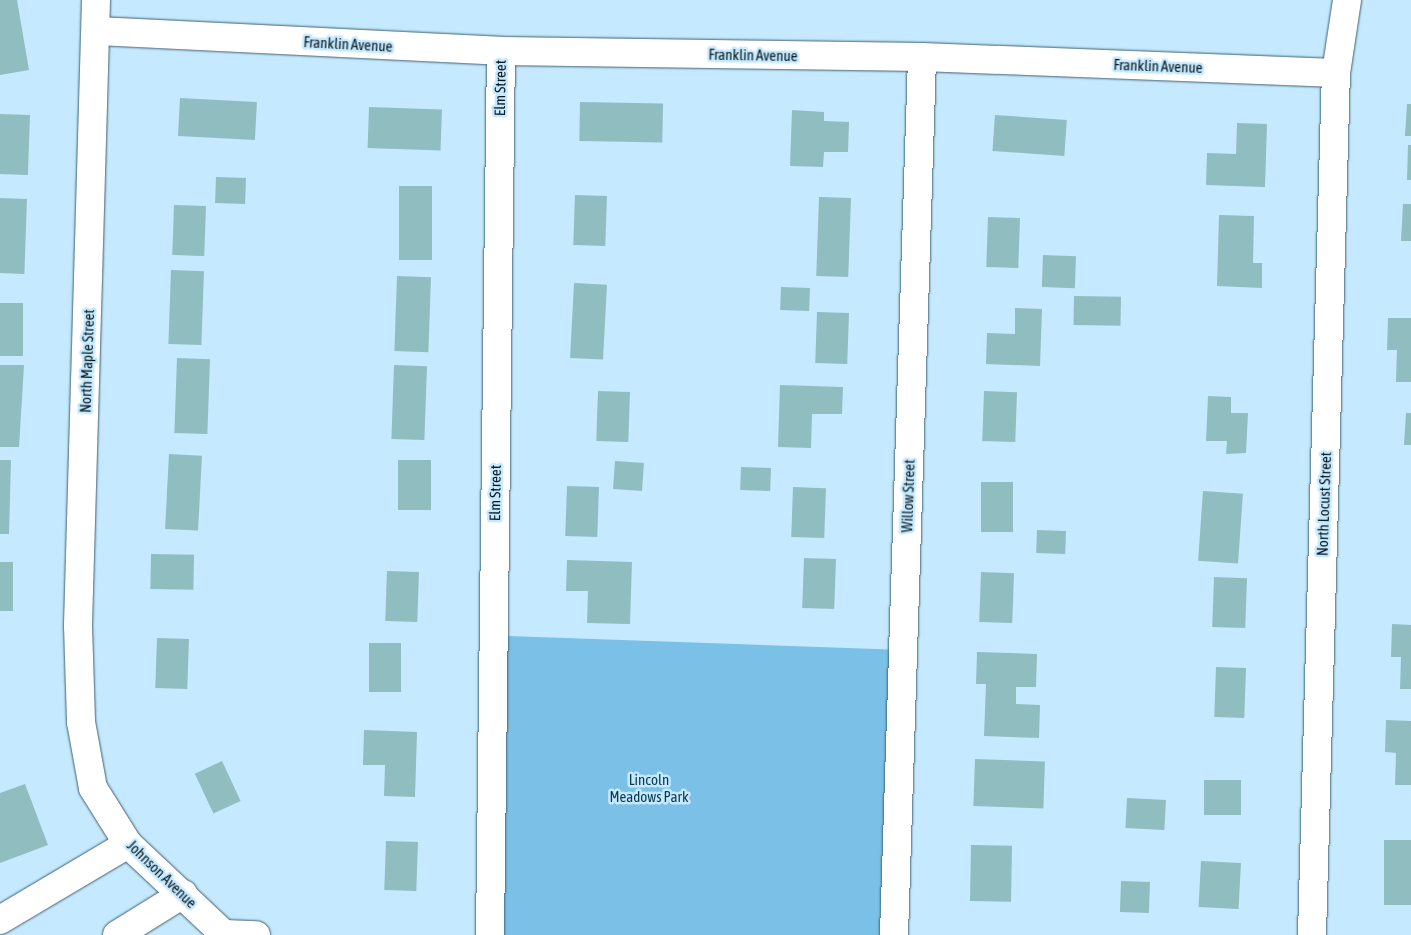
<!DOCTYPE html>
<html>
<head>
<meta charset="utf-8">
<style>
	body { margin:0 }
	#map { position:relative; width:1411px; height:935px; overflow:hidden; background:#c5e9fe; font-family:"Asap Condensed",sans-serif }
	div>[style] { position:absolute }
	.green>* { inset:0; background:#7bc0e6; transform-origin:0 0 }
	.building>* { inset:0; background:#90bdc0; transform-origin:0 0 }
	.roads { filter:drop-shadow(0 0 1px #406072) drop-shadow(0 0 1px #406072) }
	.minor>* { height:28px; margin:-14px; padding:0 14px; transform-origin:14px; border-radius:14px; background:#fff }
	span { translate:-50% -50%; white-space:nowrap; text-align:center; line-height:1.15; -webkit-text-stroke:5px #c5e9fe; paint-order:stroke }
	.street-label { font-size:15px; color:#0a181f }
	.park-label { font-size:15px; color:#0b3b51 }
</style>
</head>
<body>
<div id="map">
	<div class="green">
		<i style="left:506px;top:636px;width:384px;height:299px;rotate:2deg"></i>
	</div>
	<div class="building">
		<i style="clip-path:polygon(0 0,17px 0,29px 70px,0 75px)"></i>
		<i style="left:180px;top:98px;width:77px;height:38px;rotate:3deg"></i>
		<i style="left:580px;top:102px;width:83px;height:39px;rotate:1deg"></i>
		<i style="clip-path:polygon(1407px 104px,1411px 104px,1411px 136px,1405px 136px)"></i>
		<i style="left:369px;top:107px;width:73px;height:41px;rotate:2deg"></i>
		<i style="clip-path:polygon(792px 110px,824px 112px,824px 121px,849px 122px,848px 152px,824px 152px,823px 167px,790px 166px)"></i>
		<i style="left:0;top:114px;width:30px;height:60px;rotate:2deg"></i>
		<i style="left:995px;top:115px;width:72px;height:36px;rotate:4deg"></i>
		<i style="clip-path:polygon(1237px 123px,1267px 124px,1265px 187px,1206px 185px,1207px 153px,1236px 154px)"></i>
		<i style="clip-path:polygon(1408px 145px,1411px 145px,1411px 180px,1407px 180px)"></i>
		<i style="left:216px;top:177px;width:30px;height:26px;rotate:2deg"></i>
		<i style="left:399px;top:186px;width:33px;height:74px"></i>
		<i style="left:575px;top:195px;width:32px;height:50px;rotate:2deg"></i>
		<i style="left:819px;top:197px;width:32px;height:79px;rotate:2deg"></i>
		<i style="left:0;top:198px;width:27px;height:75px;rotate:2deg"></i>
		<i style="clip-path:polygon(1403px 204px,1411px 204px,1411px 241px,1401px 241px)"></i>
		<i style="left:174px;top:205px;width:32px;height:50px;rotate:2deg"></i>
		<i style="clip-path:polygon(1219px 215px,1254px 216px,1253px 263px,1262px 263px,1262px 288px,1217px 286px)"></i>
		<i style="left:988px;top:217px;width:32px;height:50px;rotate:2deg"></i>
		<i style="left:1043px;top:255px;width:33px;height:32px;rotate:2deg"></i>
		<i style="left:171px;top:270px;width:33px;height:74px;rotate:2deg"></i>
		<i style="left:397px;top:276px;width:34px;height:75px;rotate:2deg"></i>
		<i style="left:574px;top:283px;width:33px;height:75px;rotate:3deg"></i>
		<i style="left:781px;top:287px;width:29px;height:23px;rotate:2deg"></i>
		<i style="left:1074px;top:296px;width:47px;height:29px;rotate:1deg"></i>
		<i style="left:0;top:303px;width:23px;height:53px"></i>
		<i style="clip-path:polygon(1015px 308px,1042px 309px,1040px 366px,986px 364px,987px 333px,1015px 334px)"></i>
		<i style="left:817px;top:312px;width:32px;height:51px;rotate:2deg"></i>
		<i style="clip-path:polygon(1388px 318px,1411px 318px,1411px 382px,1396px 382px,1397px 350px,1387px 350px)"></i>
		<i style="left:177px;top:358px;width:33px;height:75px;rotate:2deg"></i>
		<i style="clip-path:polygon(0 365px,24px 365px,19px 447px,0 447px)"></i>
		<i style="left:394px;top:365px;width:33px;height:74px;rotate:2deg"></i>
		<i style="clip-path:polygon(780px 385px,843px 387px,842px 414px,812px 414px,811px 448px,778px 447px)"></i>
		<i style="left:598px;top:391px;width:32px;height:50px;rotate:2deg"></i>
		<i style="left:984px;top:391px;width:33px;height:50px;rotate:2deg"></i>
		<i style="clip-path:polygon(1208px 396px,1231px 397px,1231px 413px,1248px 413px,1246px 453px,1226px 454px,1227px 441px,1206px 441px)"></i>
		<i style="clip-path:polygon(1406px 413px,1411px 413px,1411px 445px,1404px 445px)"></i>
		<i style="left:169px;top:454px;width:33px;height:75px;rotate:3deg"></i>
		<i style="clip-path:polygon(0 460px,11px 460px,9px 534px,0 534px)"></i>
		<i style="left:398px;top:460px;width:33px;height:50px"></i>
		<i style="left:615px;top:461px;width:29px;height:28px;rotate:4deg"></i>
		<i style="left:741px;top:467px;width:30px;height:23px;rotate:2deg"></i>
		<i style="left:981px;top:482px;width:32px;height:50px"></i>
		<i style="left:567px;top:486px;width:32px;height:50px;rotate:2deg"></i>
		<i style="left:793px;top:487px;width:33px;height:50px;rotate:2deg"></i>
		<i style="left:1203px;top:491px;width:40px;height:70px;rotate:4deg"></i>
		<i style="left:1037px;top:530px;width:29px;height:23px;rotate:2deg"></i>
		<i style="left:151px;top:554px;width:43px;height:35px;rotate:1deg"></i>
		<i style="left:804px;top:558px;width:32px;height:50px;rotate:2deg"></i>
		<i style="clip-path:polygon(567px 560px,632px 562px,630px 624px,587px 623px,588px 591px,566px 591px)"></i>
		<i style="left:0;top:562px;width:13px;height:49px"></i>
		<i style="left:387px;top:571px;width:32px;height:50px;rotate:2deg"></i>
		<i style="left:981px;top:572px;width:33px;height:50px;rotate:2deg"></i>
		<i style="left:1214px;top:577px;width:33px;height:50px;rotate:2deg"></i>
		<i style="clip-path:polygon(1392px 624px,1411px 625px,1411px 689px,1400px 689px,1401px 657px,1391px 657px)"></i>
		<i style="left:157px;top:638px;width:32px;height:50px;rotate:2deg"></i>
		<i style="left:369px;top:643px;width:32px;height:49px"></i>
		<i style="clip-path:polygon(977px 652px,1037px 654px,1036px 687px,1016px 687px,1016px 704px,1040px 705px,1039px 738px,984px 736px,986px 684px,976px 684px)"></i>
		<i style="left:1216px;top:667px;width:30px;height:50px;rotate:2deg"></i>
		<i style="clip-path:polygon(1386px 720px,1411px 721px,1411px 785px,1395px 785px,1396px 753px,1385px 752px)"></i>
		<i style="clip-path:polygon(364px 730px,417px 732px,415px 797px,384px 796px,385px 765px,363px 765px)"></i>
		<i style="left:975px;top:759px;width:70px;height:47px;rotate:2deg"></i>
		<i style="left:222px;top:761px;width:44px;height:30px;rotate:65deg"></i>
		<i style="left:1204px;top:780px;width:37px;height:35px"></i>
		<i style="clip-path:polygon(25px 784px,48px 845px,0 863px,0 793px)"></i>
		<i style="left:1127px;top:798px;width:39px;height:30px;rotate:3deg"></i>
		<i style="left:1384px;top:840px;width:27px;height:65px"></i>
		<i style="left:386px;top:841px;width:32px;height:49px;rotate:2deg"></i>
		<i style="left:971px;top:845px;width:41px;height:56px;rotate:1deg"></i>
		<i style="left:1201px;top:861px;width:40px;height:46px;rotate:3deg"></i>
		<i style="left:1121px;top:881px;width:29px;height:31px;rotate:2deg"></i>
	</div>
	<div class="roads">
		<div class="minor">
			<i style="left:96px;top:0;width:626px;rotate:91.65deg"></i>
			<i style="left:78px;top:626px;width:96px;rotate:88.2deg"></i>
			<i style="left:81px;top:722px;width:67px;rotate:79.7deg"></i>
			<i style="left:93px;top:788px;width:66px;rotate:58deg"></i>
			<i style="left:128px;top:844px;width:132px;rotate:43.2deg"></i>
			<i style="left:224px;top:934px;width:32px;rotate:2deg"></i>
			<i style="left:96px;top:31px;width:405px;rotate:2.8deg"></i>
			<i style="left:501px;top:51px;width:421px;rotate:0.8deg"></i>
			<i style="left:922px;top:57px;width:414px;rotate:2.2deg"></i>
			<i style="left:1336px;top:73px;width:74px;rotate:-81.4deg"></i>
			<i style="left:0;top:920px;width:149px;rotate:-30.7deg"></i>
			<i style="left:117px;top:935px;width:78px;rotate:-31.8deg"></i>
			<i style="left:490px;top:935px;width:884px;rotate:-89.29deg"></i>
			<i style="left:894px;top:935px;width:878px;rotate:-88.17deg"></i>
			<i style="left:1312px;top:935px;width:862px;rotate:-88.41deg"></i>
		</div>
	</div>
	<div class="street-label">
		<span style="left:348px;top:44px;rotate:3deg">Franklin Avenue</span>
		<span style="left:753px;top:55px;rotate:1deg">Franklin Avenue</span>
		<span style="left:1158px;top:66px;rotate:2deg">Franklin Avenue</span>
		<span style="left:500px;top:88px;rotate:-89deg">Elm Street</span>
		<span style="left:87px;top:361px;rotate:-88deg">North Maple Street</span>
		<span style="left:495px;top:493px;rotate:-89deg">Elm Street</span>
		<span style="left:908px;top:496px;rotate:-88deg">Willow Street</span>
		<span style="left:1324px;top:504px;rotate:-88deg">North Locust Street</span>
		<span style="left:162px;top:874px;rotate:44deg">Johnson Avenue</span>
	</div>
	<div class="park-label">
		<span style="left:649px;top:788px">Lincoln<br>Meadows Park</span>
	</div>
</div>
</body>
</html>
